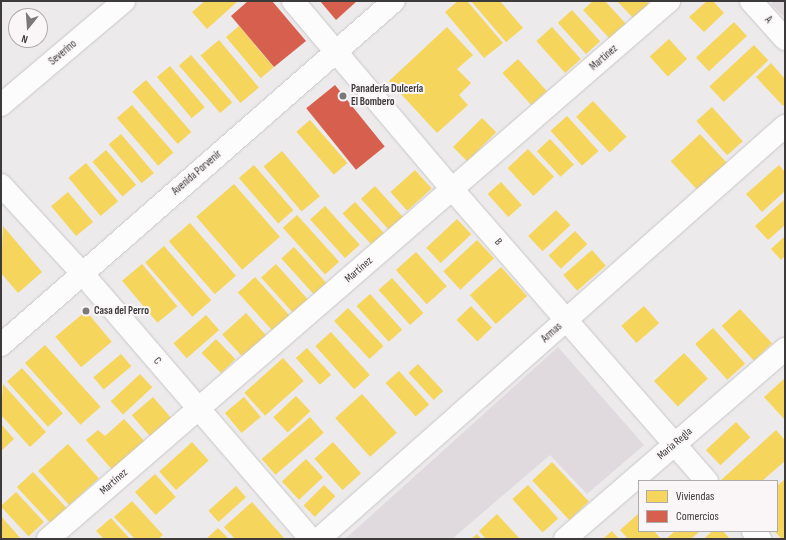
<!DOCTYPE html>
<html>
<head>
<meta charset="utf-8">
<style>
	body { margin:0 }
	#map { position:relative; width:786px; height:540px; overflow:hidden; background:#eceaeb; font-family:"Sofia Sans Condensed",sans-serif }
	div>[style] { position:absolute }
	.built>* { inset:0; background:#e0dade }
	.homes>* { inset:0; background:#f6d55c; transform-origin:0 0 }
	.shops>* { inset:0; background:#d6604d; transform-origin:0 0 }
	.roads { filter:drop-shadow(0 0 1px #c9c7c8) drop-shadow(0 0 1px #c9c7c8) }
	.minor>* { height:22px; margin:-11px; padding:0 11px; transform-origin:11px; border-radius:11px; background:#fcfcfc }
	.major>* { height:22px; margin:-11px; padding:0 11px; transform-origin:11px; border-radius:11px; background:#fcfcfc }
	.dots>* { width:11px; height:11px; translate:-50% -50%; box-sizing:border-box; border:2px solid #faf6f8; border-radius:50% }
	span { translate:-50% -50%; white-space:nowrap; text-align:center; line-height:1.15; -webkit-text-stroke:4px #faf6f8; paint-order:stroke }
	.street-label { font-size:11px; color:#3c3a3b }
	.poi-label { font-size:11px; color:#3c3a3b; font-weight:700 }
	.left { translate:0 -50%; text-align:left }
	.frame { position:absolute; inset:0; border:2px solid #3c3a3b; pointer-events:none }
	.legend { position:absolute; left:638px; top:480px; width:140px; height:52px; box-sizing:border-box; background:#faf6f8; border:1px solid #aeabac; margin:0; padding:5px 7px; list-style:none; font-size:12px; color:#3c3a3b }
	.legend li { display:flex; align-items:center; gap:8px; height:20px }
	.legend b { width:20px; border:1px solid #aeabac }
	.north { position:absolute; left:8px; top:8px; width:40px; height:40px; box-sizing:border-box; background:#faf6f8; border:1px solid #aeabac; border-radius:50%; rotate:197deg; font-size:11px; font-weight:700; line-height:16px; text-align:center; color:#3c3a3b }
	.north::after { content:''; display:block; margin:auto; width:14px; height:18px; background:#7a7879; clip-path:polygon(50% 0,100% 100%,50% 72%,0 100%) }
</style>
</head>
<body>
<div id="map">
	<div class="built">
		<i style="clip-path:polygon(774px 1px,785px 1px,785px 18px,771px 4px)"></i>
		<i style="clip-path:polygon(558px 347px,644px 445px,587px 494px,550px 455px,452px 539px,345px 539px)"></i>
	</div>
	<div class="homes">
		<i style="clip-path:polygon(205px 1px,238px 1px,207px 29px,192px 12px)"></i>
		<i style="clip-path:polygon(458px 1px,467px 1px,503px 43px,484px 58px,445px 12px)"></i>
		<i style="clip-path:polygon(471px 1px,500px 1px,523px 28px,506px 42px)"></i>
		<i style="clip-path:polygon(593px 1px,605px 1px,626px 24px,610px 39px,583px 10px)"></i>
		<i style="clip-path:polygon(617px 1px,646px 1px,650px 5px,634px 19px)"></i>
		<i style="clip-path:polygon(707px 1px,713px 1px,724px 13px,704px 32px,689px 17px)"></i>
		<i style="left:572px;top:10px;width:42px;height:19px;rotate:48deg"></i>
		<i style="left:734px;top:22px;width:19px;height:52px;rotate:47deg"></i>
		<i style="left:239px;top:26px;width:54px;height:17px;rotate:50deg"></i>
		<i style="clip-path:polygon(447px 27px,473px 55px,457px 69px,471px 83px,459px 95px,468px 105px,437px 133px,389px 81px)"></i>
		<i style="left:552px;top:27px;width:43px;height:21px;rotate:48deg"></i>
		<i style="left:669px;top:39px;width:27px;height:26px;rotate:48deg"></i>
		<i style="left:219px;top:40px;width:62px;height:24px;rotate:50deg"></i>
		<i style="left:754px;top:45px;width:21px;height:61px;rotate:47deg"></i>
		<i style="left:191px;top:55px;width:63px;height:16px;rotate:49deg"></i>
		<i style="left:518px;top:59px;width:43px;height:21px;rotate:48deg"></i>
		<i style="clip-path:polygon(771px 63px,785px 79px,785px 104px,783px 106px,756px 77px)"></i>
		<i style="left:170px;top:66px;width:54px;height:17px;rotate:50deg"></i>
		<i style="left:146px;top:80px;width:69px;height:18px;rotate:49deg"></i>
		<i style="left:593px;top:101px;width:49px;height:23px;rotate:47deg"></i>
		<i style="left:132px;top:105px;width:63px;height:20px;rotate:49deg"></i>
		<i style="left:712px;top:107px;width:46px;height:21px;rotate:48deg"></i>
		<i style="left:567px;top:116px;width:47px;height:22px;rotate:48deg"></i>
		<i style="left:482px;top:118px;width:20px;height:41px;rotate:45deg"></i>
		<i style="left:310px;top:120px;width:57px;height:18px;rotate:49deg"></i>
		<i style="left:121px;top:134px;width:51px;height:16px;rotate:50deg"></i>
		<i style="left:700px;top:134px;width:40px;height:40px;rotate:47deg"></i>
		<i style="left:550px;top:139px;width:35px;height:18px;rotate:47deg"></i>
		<i style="left:528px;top:149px;width:38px;height:28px;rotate:47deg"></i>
		<i style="left:106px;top:150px;width:46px;height:18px;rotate:49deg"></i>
		<i style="left:282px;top:151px;width:59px;height:24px;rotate:50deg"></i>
		<i style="left:86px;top:163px;width:50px;height:23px;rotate:50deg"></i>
		<i style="left:254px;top:165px;width:60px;height:20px;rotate:49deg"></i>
		<i style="clip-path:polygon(779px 165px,785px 172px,785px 191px,762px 212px,746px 194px)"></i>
		<i style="left:415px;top:170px;width:25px;height:33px;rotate:48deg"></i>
		<i style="left:501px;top:182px;width:31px;height:18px;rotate:48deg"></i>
		<i style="left:234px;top:184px;width:70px;height:50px;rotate:49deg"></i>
		<i style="left:375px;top:186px;width:42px;height:19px;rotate:48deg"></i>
		<i style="left:68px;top:192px;width:39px;height:22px;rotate:50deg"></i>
		<i style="clip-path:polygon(785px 199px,785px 225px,768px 240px,755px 226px)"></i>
		<i style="left:355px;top:202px;width:45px;height:17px;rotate:47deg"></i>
		<i style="left:325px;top:206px;width:52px;height:20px;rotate:48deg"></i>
		<i style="left:556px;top:210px;width:21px;height:38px;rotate:47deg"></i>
		<i style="left:297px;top:215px;width:63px;height:19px;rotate:48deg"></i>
		<i style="left:457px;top:219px;width:21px;height:42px;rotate:47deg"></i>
		<i style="left:190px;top:223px;width:70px;height:28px;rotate:49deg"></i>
		<i style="clip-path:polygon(3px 226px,42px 272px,18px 293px,1px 273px)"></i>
		<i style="left:575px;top:231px;width:18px;height:36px;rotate:47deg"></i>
		<i style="clip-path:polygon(785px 236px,785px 256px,781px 260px,771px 249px)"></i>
		<i style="left:477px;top:240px;width:25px;height:46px;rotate:47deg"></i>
		<i style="left:164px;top:246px;width:72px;height:25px;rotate:49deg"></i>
		<i style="left:294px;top:247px;width:50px;height:17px;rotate:48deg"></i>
		<i style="left:592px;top:250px;width:21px;height:38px;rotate:49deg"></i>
		<i style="left:416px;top:252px;width:46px;height:27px;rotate:48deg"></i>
		<i style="left:142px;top:264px;width:55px;height:26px;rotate:50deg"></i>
		<i style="left:276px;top:264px;width:50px;height:20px;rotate:48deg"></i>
		<i style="left:501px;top:267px;width:39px;height:42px;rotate:48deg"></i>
		<i style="left:255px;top:277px;width:52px;height:23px;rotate:48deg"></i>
		<i style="left:392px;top:278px;width:47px;height:18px;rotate:48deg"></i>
		<i style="left:370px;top:294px;width:48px;height:18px;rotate:48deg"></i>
		<i style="left:471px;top:306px;width:30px;height:20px;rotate:46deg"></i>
		<i style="left:644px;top:306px;width:23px;height:30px;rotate:49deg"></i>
		<i style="left:348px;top:308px;width:52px;height:19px;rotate:47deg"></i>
		<i style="left:740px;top:309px;width:47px;height:25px;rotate:47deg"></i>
		<i style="left:86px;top:311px;width:40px;height:40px;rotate:50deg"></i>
		<i style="left:246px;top:313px;width:31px;height:32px;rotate:48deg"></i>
		<i style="left:206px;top:315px;width:20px;height:43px;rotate:49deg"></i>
		<i style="left:713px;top:328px;width:48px;height:24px;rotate:48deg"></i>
		<i style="left:331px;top:332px;width:58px;height:21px;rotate:48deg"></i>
		<i style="left:216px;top:339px;width:28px;height:20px;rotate:46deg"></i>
		<i style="left:45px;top:345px;width:83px;height:27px;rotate:48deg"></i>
		<i style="left:307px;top:348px;width:36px;height:15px;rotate:48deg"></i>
		<i style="left:684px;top:353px;width:35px;height:41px;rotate:47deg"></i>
		<i style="left:121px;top:354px;width:16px;height:36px;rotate:50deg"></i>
		<i style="left:283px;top:358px;width:31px;height:52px;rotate:48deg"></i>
		<i style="left:418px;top:364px;width:37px;height:13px;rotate:47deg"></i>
		<i style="left:22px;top:368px;width:61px;height:20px;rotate:48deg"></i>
		<i style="left:399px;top:371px;width:45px;height:18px;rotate:48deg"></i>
		<i style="left:140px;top:374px;width:18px;height:40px;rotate:47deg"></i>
		<i style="clip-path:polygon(785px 378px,785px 420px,764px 397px)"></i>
		<i style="clip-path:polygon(3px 384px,46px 432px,30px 447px,1px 415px)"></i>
		<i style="left:362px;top:394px;width:52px;height:36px;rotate:48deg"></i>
		<i style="left:296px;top:396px;width:21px;height:31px;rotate:47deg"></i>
		<i style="left:153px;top:397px;width:32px;height:28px;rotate:49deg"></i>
		<i style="left:244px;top:397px;width:26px;height:25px;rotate:50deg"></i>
		<i style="left:310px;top:417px;width:21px;height:64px;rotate:49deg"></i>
		<i style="clip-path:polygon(124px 419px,148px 445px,116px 474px,86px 440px,98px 430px,105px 436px)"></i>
		<i style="left:736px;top:422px;width:21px;height:41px;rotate:47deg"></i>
		<i style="clip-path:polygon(1px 424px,14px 439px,1px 451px)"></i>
		<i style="clip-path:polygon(776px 430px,785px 440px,785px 461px,762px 481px,720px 481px)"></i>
		<i style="left:192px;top:442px;width:25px;height:44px;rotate:48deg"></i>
		<i style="left:333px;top:442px;width:42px;height:25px;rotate:48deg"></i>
		<i style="left:68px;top:444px;width:46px;height:40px;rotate:48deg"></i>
		<i style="left:306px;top:459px;width:25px;height:33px;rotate:47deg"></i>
		<i style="left:552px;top:462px;width:54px;height:27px;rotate:47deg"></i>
		<i style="left:33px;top:472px;width:52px;height:22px;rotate:47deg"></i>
		<i style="left:155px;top:474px;width:31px;height:27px;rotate:48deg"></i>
		<i style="clip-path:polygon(785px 479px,785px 539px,782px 539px,774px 531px,777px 531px,777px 486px)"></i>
		<i style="left:324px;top:485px;width:16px;height:29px;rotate:45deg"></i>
		<i style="left:528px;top:485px;width:45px;height:21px;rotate:48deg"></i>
		<i style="left:236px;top:486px;width:15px;height:37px;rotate:48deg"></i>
		<i style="left:16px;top:492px;width:41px;height:21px;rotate:47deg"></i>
		<i style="clip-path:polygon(132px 501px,163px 535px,158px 539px,135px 539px,114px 517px)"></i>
		<i style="clip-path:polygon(252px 502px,284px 538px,283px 539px,235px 539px,224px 527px)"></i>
		<i style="clip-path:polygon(497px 514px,520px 539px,486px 539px,479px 531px)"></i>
		<i style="clip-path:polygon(638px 514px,639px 531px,654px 531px,661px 539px,628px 539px,620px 530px)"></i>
		<i style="clip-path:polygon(1px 516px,21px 539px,1px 539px)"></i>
		<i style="clip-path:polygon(111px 518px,130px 539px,104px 539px,96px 531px)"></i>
		<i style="clip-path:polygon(218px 528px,229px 539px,206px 539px)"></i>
		<i style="clip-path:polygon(612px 531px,619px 539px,603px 539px)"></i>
		<i style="clip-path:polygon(675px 531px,700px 531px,691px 539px,666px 539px)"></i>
		<i style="clip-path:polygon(712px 531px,723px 531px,730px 539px,704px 539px)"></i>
		<i style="clip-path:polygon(477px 534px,481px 539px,471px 539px)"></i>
	</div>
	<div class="shops">
		<i style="clip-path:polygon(248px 1px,272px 1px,306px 41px,274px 67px,231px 16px)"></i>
		<i style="clip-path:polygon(320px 1px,357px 1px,336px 20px)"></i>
		<i style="left:335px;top:85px;width:79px;height:37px;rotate:51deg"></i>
	</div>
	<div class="roads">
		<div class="minor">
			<i style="left:293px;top:1px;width:246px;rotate:49.8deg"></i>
			<i style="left:452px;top:189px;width:388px;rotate:48.9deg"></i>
			<i style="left:751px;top:1px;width:51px;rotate:48.2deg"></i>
			<i style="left:1px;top:105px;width:161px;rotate:-40.2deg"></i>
			<i style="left:1px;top:185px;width:120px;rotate:47.4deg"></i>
			<i style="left:82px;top:273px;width:351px;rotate:49.3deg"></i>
			<i style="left:753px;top:531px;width:11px;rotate:49deg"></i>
			<i style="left:48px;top:539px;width:822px;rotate:-40.9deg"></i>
			<i style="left:319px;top:539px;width:623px;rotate:-41.55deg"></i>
			<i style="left:565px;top:539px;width:291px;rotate:-40.8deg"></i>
		</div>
		<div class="major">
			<i style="left:1px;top:345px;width:522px;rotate:-41.2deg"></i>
		</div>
	</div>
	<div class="dots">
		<i style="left:343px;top:96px;background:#7a7879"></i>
		<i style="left:86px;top:311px;background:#7a7879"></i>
	</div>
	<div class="street-label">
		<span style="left:768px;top:20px;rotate:48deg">A</span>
		<span style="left:63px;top:53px;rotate:-40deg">Severino</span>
		<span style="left:604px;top:58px;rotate:-41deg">Martínez</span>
		<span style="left:197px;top:173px;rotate:-41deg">Avenida Porvenir</span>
		<span style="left:498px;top:242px;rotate:49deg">B</span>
		<span style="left:359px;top:270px;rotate:-41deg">Martínez</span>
		<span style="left:552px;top:333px;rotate:-42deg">Armas</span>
		<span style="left:157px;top:361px;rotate:50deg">C</span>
		<span style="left:675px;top:444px;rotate:-41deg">María Regla</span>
		<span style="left:114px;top:482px;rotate:-41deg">Martínez</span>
	</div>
	<div class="poi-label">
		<span class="left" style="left:351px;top:96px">Panadería Dulcería<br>El Bombero</span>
		<span class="left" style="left:94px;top:311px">Casa del Perro</span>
	</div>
	<div class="frame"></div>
	<ul class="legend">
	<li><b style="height:11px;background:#f6d55c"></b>Viviendas</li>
	<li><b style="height:11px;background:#d6604d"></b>Comercios</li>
	</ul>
	<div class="north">N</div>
</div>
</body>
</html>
